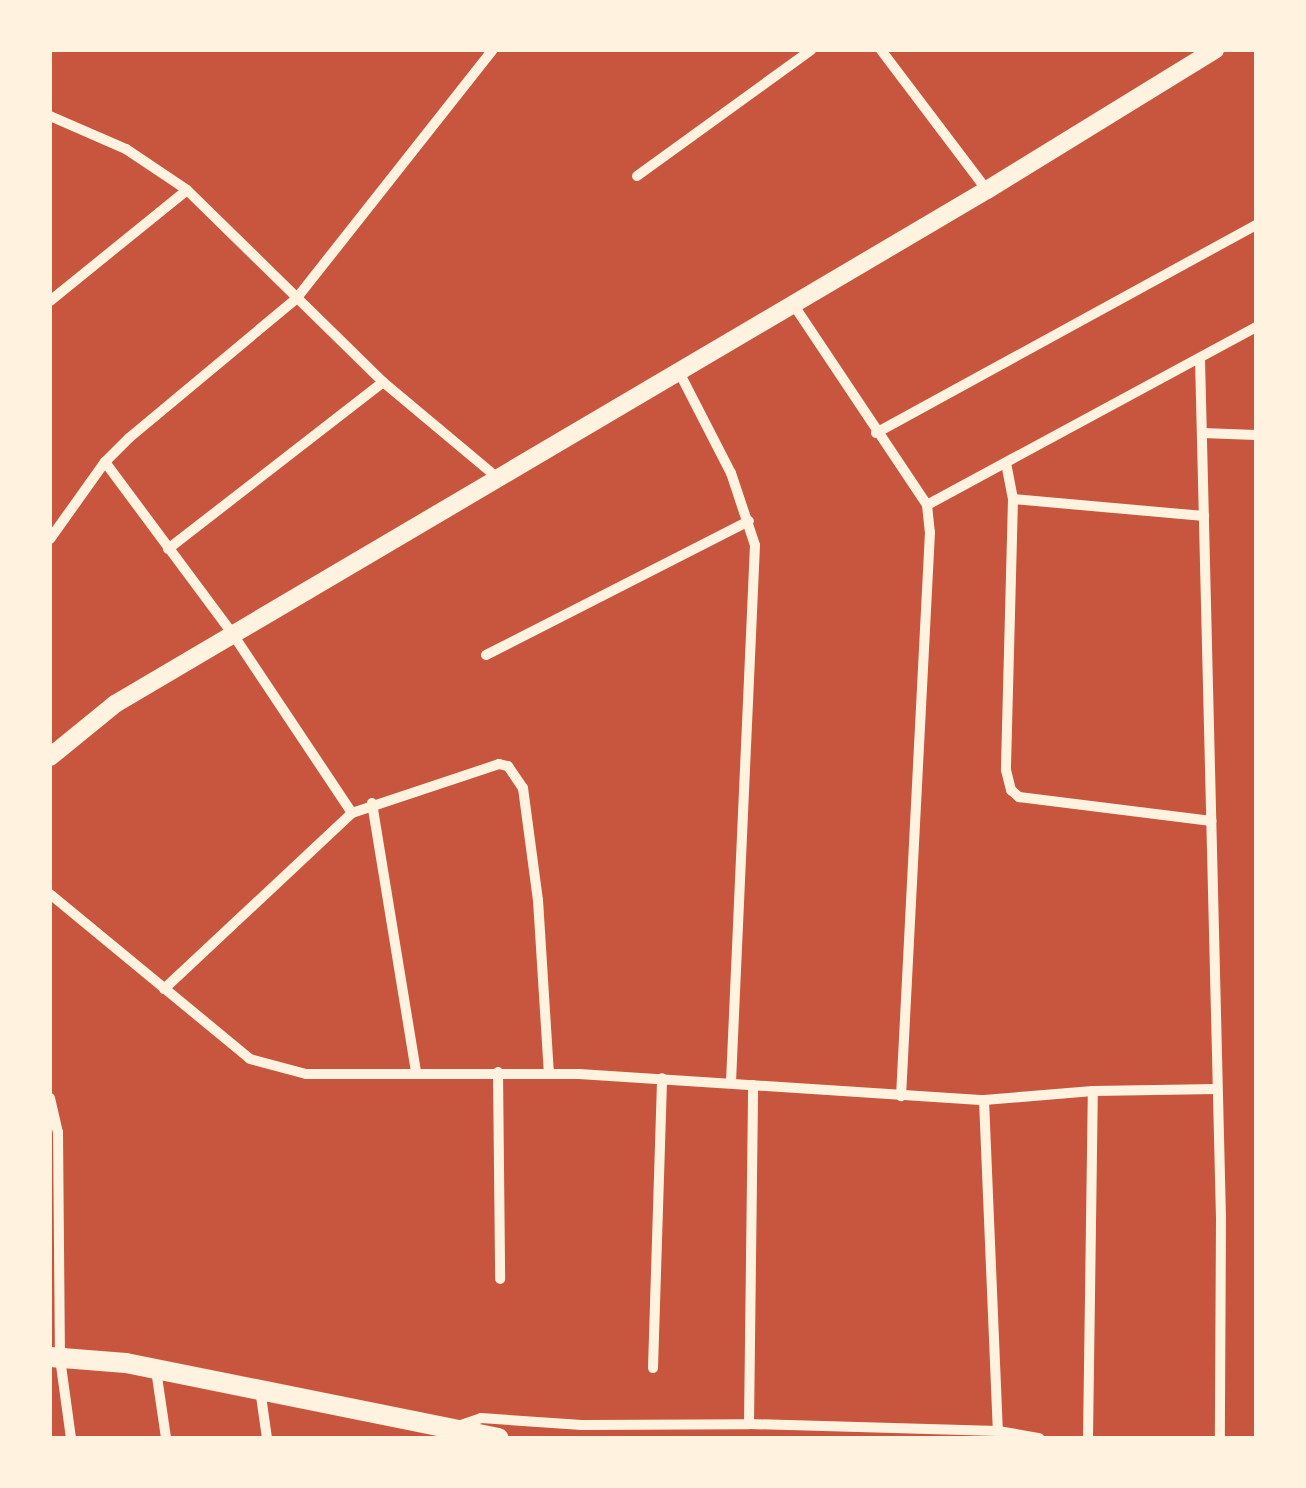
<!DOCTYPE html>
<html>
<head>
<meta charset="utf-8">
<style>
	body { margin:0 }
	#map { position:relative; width:1306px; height:1488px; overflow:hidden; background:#c8553d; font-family:"Fira Sans Condensed",sans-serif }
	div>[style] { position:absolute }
	.minor>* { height:10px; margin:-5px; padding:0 5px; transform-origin:5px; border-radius:5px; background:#fff3e0 }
	.tertiary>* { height:18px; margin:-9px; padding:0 9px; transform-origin:9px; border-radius:9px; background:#fff3e0 }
	.secondary>* { height:20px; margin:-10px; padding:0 10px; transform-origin:10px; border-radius:10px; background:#fff3e0 }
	span { translate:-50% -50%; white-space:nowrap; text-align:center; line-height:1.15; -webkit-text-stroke:10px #fff3e0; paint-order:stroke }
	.frame { position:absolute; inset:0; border:52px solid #fff3e0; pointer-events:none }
</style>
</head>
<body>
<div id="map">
	<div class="minor">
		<i style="left:881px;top:50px;width:176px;rotate:52.9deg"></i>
		<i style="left:50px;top:116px;width:83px;rotate:23.5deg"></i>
		<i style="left:126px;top:149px;width:73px;rotate:33.9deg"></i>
		<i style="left:187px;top:190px;width:274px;rotate:44.4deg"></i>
		<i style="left:383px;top:382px;width:150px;rotate:39.9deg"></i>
		<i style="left:637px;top:176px;width:215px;rotate:-35.9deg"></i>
		<i style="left:50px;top:301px;width:176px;rotate:-39deg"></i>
		<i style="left:793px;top:304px;width:242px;rotate:56.3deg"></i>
		<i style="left:927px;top:505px;width:27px;rotate:84deg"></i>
		<i style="left:930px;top:532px;width:565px;rotate:92.94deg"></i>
		<i style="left:1200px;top:359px;width:859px;rotate:88.6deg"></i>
		<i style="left:1221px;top:1218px;width:220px;rotate:90.3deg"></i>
		<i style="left:678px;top:370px;width:116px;rotate:62.8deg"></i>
		<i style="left:731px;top:473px;width:76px;rotate:71.6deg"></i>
		<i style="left:755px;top:545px;width:538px;rotate:92.56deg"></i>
		<i style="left:876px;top:433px;width:433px;rotate:-28.7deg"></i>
		<i style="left:1202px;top:433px;width:54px;rotate:2.1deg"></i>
		<i style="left:105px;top:462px;width:213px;rotate:53.4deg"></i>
		<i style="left:232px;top:633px;width:216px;rotate:56.3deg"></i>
		<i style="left:1006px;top:463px;width:37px;rotate:79deg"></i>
		<i style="left:1013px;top:499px;width:271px;rotate:91.5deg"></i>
		<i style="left:1006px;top:770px;width:21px;rotate:76deg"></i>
		<i style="left:1011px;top:790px;width:11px;rotate:41deg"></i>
		<i style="left:1019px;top:797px;width:194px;rotate:7.1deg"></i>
		<i style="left:1013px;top:499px;width:192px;rotate:5.1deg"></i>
		<i style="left:927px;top:505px;width:374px;rotate:-28.4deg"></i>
		<i style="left:50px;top:539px;width:95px;rotate:-54.5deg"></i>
		<i style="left:105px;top:462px;width:34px;rotate:-45deg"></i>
		<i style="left:129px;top:438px;width:217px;rotate:-39.8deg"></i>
		<i style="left:296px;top:299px;width:318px;rotate:-51.7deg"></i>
		<i style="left:168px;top:549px;width:272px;rotate:-37.8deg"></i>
		<i style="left:486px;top:655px;width:295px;rotate:-27deg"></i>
		<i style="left:372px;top:803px;width:272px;rotate:80.7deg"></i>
		<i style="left:50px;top:894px;width:259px;rotate:39.5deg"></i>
		<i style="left:250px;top:1059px;width:58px;rotate:15deg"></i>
		<i style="left:306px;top:1074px;width:273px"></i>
		<i style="left:579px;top:1074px;width:406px;rotate:3.7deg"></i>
		<i style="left:984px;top:1100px;width:109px;rotate:-4.7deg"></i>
		<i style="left:1093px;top:1091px;width:124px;rotate:-0.9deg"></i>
		<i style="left:164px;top:989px;width:258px;rotate:-43.1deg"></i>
		<i style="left:352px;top:813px;width:155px;rotate:-18.4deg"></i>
		<i style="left:499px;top:764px;width:9px;rotate:13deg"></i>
		<i style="left:508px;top:766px;width:27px;rotate:56deg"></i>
		<i style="left:523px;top:788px;width:113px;rotate:82.4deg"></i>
		<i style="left:538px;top:900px;width:174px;rotate:86.4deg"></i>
		<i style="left:498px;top:1072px;width:207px;rotate:89.4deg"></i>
		<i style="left:50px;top:1098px;width:35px;rotate:77deg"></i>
		<i style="left:58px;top:1132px;width:226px;rotate:89.5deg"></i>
		<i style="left:60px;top:1358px;width:81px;rotate:82.2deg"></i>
		<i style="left:984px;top:1100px;width:331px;rotate:87.6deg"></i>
		<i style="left:653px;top:1368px;width:290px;rotate:-88.2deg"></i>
		<i style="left:156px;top:1370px;width:69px;rotate:81.6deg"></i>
		<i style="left:260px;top:1389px;width:49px;rotate:81.9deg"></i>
		<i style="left:749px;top:1424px;width:339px;rotate:-89.3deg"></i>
		<i style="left:458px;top:1426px;width:24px;rotate:-19deg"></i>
		<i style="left:481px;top:1418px;width:101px;rotate:4deg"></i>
		<i style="left:582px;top:1425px;width:167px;rotate:-0.3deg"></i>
		<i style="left:749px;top:1424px;width:249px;rotate:1.6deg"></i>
		<i style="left:998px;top:1431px;width:42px;rotate:9.7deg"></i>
		<i style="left:1088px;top:1438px;width:347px;rotate:-89.2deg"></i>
	</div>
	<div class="tertiary">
		<i style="left:50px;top:757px;width:84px;rotate:-39.2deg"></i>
		<i style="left:115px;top:704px;width:1012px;rotate:-30.52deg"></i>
		<i style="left:987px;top:190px;width:268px;rotate:-31.6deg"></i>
	</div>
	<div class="secondary">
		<i style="left:50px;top:1357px;width:76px;rotate:4.5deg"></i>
		<i style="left:126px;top:1363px;width:380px;rotate:11.4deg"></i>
	</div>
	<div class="frame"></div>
</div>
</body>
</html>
